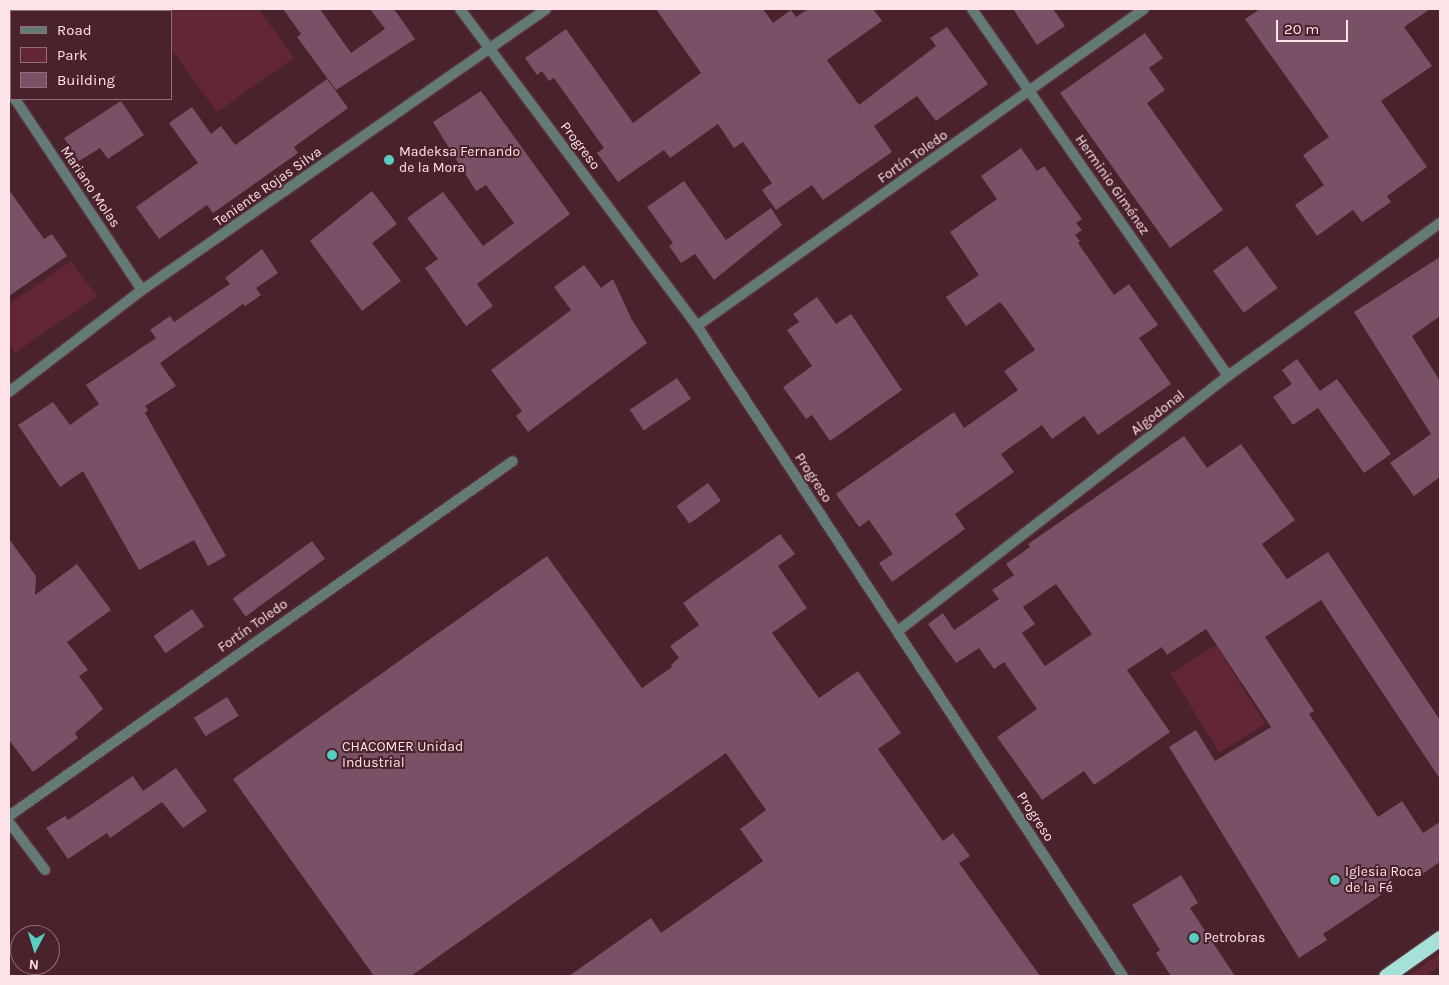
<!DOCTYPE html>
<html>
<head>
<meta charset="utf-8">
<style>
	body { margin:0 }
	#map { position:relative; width:1449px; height:985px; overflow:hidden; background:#49222b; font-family:Karla,sans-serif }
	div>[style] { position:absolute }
	.green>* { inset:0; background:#622636; transform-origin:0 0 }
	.building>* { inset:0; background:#785167; transform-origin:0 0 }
	.roads { filter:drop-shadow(0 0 1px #664149) drop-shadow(0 0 1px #664149) }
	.street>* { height:10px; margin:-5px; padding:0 5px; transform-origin:5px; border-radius:5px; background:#637a77 }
	.highway>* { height:15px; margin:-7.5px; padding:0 7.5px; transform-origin:7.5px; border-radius:7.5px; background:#a6e1d9 }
	.dots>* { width:14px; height:14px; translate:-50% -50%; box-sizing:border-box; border:2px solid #49222b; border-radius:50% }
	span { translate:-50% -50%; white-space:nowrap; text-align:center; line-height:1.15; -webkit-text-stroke:4px #49222b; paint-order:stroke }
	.street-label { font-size:14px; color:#fee3e8 }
	.poi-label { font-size:14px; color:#fee3e8 }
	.left { translate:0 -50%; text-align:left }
	.frame { position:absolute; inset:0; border:10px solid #fee3e8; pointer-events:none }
	.legend { position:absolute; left:10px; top:10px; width:162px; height:90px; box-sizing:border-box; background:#49222b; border:1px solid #916f77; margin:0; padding:6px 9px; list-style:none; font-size:15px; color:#fee3e8 }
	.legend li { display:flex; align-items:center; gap:10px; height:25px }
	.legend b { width:25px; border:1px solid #916f77 }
	.north { position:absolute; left:10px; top:925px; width:50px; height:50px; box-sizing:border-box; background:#49222b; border:1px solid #916f77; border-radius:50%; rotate:185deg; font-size:14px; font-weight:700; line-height:20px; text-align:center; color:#fee3e8 }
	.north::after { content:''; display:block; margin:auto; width:18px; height:22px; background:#57cec1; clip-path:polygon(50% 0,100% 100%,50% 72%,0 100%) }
	.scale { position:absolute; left:1276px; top:20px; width:72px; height:22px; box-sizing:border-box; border:2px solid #fee3e8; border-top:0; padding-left:6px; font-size:15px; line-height:18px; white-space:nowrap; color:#fee3e8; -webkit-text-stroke:4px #49222b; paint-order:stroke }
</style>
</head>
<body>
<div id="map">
	<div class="green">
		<i style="clip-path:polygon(143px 9px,259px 9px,294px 58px,217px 112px,171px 49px,171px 11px)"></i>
		<i style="clip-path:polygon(71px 261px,97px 296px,15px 353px,9px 344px,9px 304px)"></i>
		<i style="left:1216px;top:645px;width:93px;height:54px;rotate:58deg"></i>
		<i style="clip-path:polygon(1440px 953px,1440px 966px,1426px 976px,1408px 976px)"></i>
	</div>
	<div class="building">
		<i style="clip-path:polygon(283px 9px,320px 9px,351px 53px,385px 29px,370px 9px,394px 9px,415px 39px,336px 90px,297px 37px,301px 34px)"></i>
		<i style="clip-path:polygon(656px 9px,763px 9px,773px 23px,791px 10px,796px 17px,808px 9px,873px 9px,882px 21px,827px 60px,859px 105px,936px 46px,930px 38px,947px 27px,988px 84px,936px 121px,917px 96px,874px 126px,892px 152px,823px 200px,812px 185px,776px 210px,762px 190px,772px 183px,743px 142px,734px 148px,718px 124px,670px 158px,664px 150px,618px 182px,597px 153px,604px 148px,554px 78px,549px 81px,542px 71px,537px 75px,525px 58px,566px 29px,633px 123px,701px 73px)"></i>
		<i style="clip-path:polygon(1013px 9px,1053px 9px,1065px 26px,1037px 45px)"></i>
		<i style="clip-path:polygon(1260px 9px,1430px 9px,1404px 27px,1432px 66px,1381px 101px,1427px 167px,1387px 196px,1391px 202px,1362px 222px,1353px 210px,1317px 236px,1295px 205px,1324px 185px,1303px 155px,1329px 137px,1245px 19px)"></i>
		<i style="clip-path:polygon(1145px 33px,1163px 58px,1149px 68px,1165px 90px,1147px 103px,1223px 210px,1170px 248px,1060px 93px)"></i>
		<i style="clip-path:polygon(327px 79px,348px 108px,294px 147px,298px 153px,213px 213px,207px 205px,159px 239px,136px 207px,198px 163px,169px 123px,192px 107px,211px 134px,221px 126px,235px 145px)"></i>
		<i style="clip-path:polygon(481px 91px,570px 214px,477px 284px,493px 306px,466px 326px,425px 268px,438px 259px,407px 218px,443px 192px,483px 246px,514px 223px,486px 185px,476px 191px,433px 122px)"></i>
		<i style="clip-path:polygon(121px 101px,144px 135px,108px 159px,100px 148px,79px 161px,64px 138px)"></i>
		<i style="clip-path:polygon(1021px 148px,1037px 171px,1044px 166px,1082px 219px,1076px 223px,1082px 230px,1075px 235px,1080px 241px,1078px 243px,1114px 295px,1129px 284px,1158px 325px,1139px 338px,1171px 384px,1098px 435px,1084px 416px,1052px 439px,1042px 425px,1001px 454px,1014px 472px,955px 514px,965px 529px,892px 582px,879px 563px,893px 554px,869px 520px,859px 527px,836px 494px,954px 412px,964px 428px,1018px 390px,1004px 371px,1035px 350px,1006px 309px,1000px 302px,966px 326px,946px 297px,979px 275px,950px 232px,997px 199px,981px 176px)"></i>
		<i style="clip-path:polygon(684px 181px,726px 240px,771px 208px,782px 225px,714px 280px,695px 254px,681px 263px,669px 246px,673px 243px,647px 207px)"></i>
		<i style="clip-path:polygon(9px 190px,44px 239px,52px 234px,67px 256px,9px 296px)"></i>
		<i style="clip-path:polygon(372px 191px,397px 224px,372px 243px,401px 281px,362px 311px,310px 241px)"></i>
		<i style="left:1247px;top:246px;width:52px;height:42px;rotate:54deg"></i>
		<i style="clip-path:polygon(262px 249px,278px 273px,256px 288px,261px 295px,245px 306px,243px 304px,160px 363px,176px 386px,145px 406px,148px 410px,145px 413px,226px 556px,208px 566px,194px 540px,139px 570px,83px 471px,60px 487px,18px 425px,53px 402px,70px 425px,99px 404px,86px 385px,156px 338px,150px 330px,170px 316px,174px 322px,230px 284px,225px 278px)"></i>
		<i style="clip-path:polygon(1440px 257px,1440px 316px,1412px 336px,1440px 381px,1440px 477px,1414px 496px,1390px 463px,1431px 434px,1354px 312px)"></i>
		<i style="clip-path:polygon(584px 265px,601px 288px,613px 279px,632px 320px,647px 343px,528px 432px,516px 416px,522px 411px,491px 370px,571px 310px,554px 287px)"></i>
		<i style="clip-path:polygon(817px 297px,836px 324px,851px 314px,902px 390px,830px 441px,812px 415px,806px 419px,783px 387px,812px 366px,787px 330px,799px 322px,793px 314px)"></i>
		<i style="clip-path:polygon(1297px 359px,1320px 391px,1337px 379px,1391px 454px,1364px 473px,1318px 408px,1293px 425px,1273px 397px,1292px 384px,1282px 370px)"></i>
		<i style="left:677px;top:378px;width:25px;height:57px;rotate:56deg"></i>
		<i style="clip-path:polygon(evenodd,1184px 436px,1207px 468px,1241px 444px,1295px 520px,1262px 544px,1287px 579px,1328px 552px,1440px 720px,1440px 779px,1321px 600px,1265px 637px,1314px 711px,1309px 714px,1378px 817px,1402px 801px,1423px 833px,1440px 822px,1440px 862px,1418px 877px,1410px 866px,1377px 888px,1381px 895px,1323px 934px,1327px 940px,1299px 958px,1169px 747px,1196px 730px,1215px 761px,1271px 727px,1206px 629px,1167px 655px,1162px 647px,1127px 670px,1170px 732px,1094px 785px,1084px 771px,1042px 800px,997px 737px,1037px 709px,1004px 662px,994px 669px,979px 648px,956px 663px,928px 624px,943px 613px,954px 630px,999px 599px,992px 590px,1014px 575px,1006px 564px,1030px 547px,1028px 544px,1184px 436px,1056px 584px,1092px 634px,1045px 666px,1022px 633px,1035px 624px,1023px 607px,1056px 584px)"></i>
		<i style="left:708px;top:483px;width:22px;height:39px;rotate:54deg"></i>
		<i style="clip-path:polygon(780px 534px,795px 554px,778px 566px,807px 608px,772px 633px,819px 698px,858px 671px,901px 733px,878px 749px,943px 841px,953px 833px,970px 856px,959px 863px,1040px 976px,569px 976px,651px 918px,661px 933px,763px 861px,740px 829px,766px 810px,726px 753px,411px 976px,374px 976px,233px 779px,547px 556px,642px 688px,672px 667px,671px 665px,679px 658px,670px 646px,699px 625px,683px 603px)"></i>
		<i style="clip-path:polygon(9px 539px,36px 576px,35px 595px,77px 564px,111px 610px,67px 642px,88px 670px,79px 676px,103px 709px,75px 733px,78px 738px,33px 772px,9px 740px)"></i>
		<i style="left:312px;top:541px;width:22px;height:98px;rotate:54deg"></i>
		<i style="left:192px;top:609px;width:21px;height:47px;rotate:55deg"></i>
		<i style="left:227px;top:697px;width:22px;height:39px;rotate:58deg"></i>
		<i style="clip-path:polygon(176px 768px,207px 811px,183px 828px,162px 802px,110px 838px,107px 833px,68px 859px,46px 828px,65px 816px,68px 820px,133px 776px,143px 791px)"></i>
		<i style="clip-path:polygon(1181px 875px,1198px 903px,1190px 908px,1235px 976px,1171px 976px,1156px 953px,1160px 950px,1132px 905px)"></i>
	</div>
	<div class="roads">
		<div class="street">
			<i style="left:460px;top:9px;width:396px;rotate:53.2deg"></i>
			<i style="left:697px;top:326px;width:777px;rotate:56.76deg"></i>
			<i style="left:972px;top:9px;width:447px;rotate:55.1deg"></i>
			<i style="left:15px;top:99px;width:229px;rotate:56.4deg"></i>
			<i style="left:697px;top:326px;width:548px;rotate:-35.34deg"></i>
			<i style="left:9px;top:392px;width:168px;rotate:-37.5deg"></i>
			<i style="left:142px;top:290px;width:492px;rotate:-34.8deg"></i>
			<i style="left:898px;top:631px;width:417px;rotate:-37.7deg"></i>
			<i style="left:1228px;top:376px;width:261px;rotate:-35.8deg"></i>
			<i style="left:9px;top:816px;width:616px;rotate:-35.16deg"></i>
			<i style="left:9px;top:822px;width:60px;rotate:53.1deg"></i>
		</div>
		<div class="highway">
			<i style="left:1386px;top:976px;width:66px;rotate:-35.1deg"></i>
		</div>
	</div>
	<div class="dots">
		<i style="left:389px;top:160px;background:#57cec1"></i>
		<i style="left:332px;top:755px;background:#57cec1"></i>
		<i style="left:1335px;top:880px;background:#57cec1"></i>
		<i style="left:1194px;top:938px;background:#57cec1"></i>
	</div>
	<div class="street-label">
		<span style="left:580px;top:146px;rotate:53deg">Progreso</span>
		<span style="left:913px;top:157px;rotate:-35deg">Fortín Toledo</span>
		<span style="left:1112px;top:185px;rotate:55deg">Herminio Giménez</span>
		<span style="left:90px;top:187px;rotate:56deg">Mariano Molas</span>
		<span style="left:268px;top:187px;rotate:-35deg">Teniente Rojas Silva</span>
		<span style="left:1158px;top:413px;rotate:-38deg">Algodonal</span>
		<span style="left:813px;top:478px;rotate:57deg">Progreso</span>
		<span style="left:253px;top:626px;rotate:-35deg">Fortín Toledo</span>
		<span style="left:1035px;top:817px;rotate:57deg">Progreso</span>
	</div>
	<div class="poi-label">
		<span class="left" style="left:399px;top:160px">Madeksa Fernando<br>de la Mora</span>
		<span class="left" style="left:342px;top:755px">CHACOMER Unidad<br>Industrial</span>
		<span class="left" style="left:1345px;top:880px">Iglesia Roca<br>de la Fé</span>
		<span class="left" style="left:1204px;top:938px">Petrobras</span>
	</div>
	<div class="frame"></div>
	<ul class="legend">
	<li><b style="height:6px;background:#637a77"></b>Road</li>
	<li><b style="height:14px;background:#622636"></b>Park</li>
	<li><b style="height:14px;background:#785167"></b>Building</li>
	</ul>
	<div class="north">N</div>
	<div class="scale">20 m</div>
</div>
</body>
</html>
